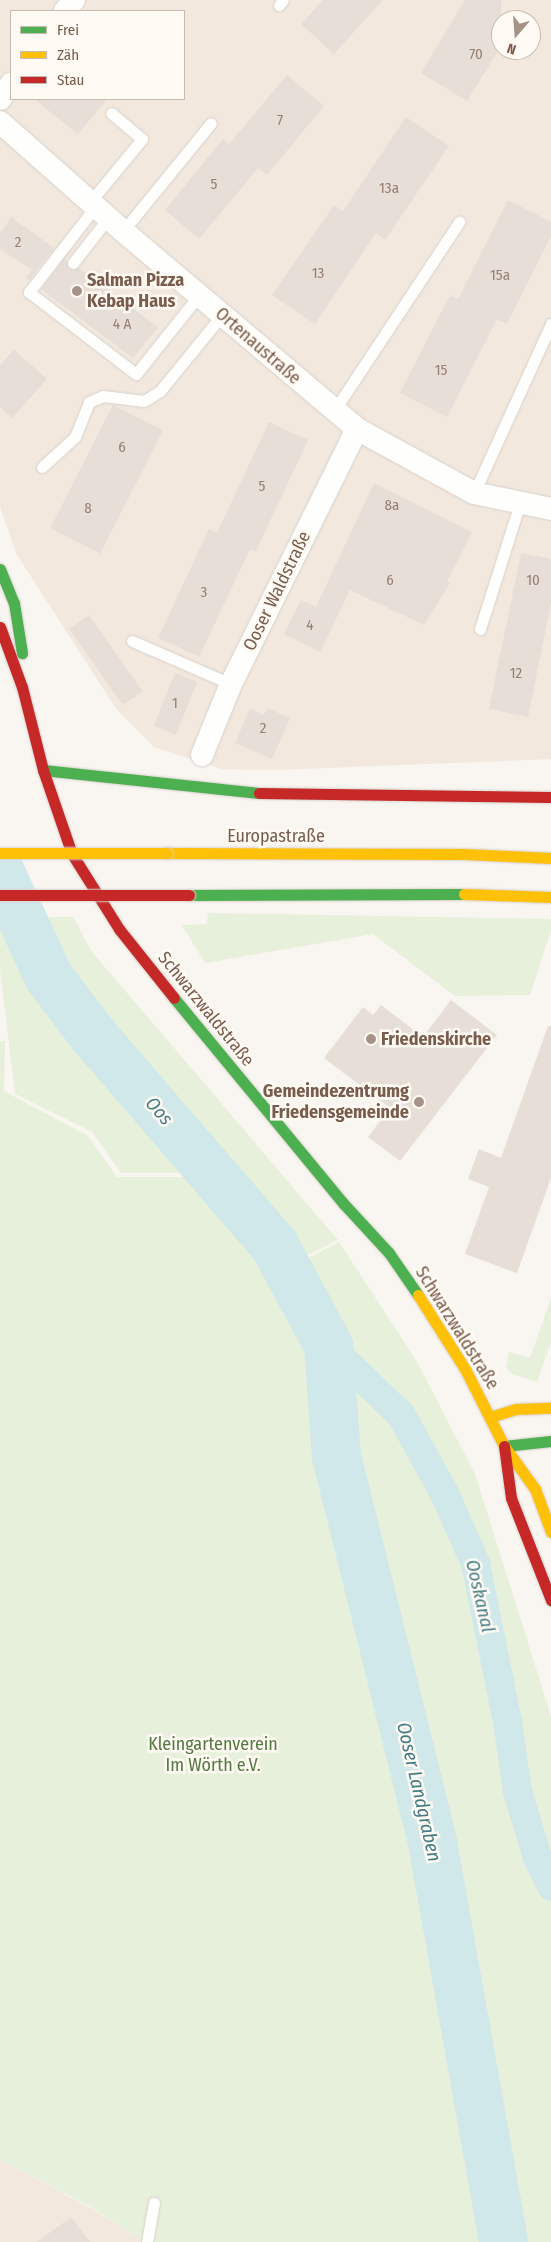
<!DOCTYPE html>
<html>
<head>
<meta charset="utf-8">
<style>
	body { margin:0 }
	#map { position:relative; width:551px; height:2242px; overflow:hidden; background:#f9f5f0; font-family:"Fira Sans Condensed",sans-serif }
	div>[style] { position:absolute }
	.residential>* { inset:0; background:#f2e8de }
	.green>* { inset:0; background:#e7f0db }
	.canal>* { height:29px; margin:-14.5px; padding:0 14.5px; transform-origin:14.5px; border-radius:14.5px; background:#d0e8ea }
	.river>* { height:49px; margin:-24.5px; padding:0 24.5px; transform-origin:24.5px; border-radius:24.5px; background:#d0e8ea }
	.building>* { inset:0; background:#e6ded7; transform-origin:0 0 }
	.roads { filter:drop-shadow(0 0 1px #d7d1cb) drop-shadow(0 0 1px #d7d1cb) }
	.lane>* { height:11px; margin:-5.5px; padding:0 5.5px; transform-origin:5.5px; border-radius:5.5px; background:#fefefd }
	.street>* { height:22px; margin:-11px; padding:0 11px; transform-origin:11px; border-radius:11px; background:#fefefd }
	.fast>* { height:11px; margin:-5.5px; padding:0 5.5px; transform-origin:5.5px; border-radius:5.5px; background:#4caf50 }
	.slow>* { height:11px; margin:-5.5px; padding:0 5.5px; transform-origin:5.5px; border-radius:5.5px; background:#ffc107 }
	.jam>* { height:11px; margin:-5.5px; padding:0 5.5px; transform-origin:5.5px; border-radius:5.5px; background:#c62828 }
	.bridges { filter:drop-shadow(0 0 1px #dad1cc) drop-shadow(0 0 1px #dad1cc) }
	.slow-bridge>* { height:11px; margin:-5.5px; padding:0 5.5px; transform-origin:5.5px; border-radius:5.5px; background:#ffc107 }
	.jam-bridge>* { height:11px; margin:-5.5px; padding:0 5.5px; transform-origin:5.5px; border-radius:5.5px; background:#c62828 }
	.dots>* { width:14px; height:14px; translate:-50% -50%; box-sizing:border-box; border:2px solid #fffaf3; border-radius:50% }
	span { translate:-50% -50%; white-space:nowrap; text-align:center; line-height:1.15; -webkit-text-stroke:5px #fffaf3; paint-order:stroke }
	.number-label { font-size:15px; color:#977e72 }
	.number-label span { -webkit-text-stroke-width:0 }
	.poi-label { font-size:18px; color:#7a5c4d; font-weight:700 }
	.left { translate:0 -50%; text-align:left }
	.right { translate:-100% -50%; text-align:right }
	.street-label { font-size:18px; color:#7a5c4d }
	.park-label { font-size:18px; color:#537a41 }
	.water-label { font-size:19px; color:#437c86; font-style:italic }
	.legend { position:absolute; left:10px; top:10px; width:175px; height:90px; box-sizing:border-box; background:#fffaf3; border:1px solid #cabbb1; margin:0; padding:6px 9px; list-style:none; font-size:15px; color:#7a5c4d }
	.legend li { display:flex; align-items:center; gap:10px; height:25px }
	.legend b { width:25px; border:1px solid #cabbb1 }
	.north { position:absolute; left:491px; top:10px; width:50px; height:50px; box-sizing:border-box; background:#fffaf3; border:1px solid #cabbb1; border-radius:50%; rotate:198deg; font-size:14px; font-weight:700; line-height:20px; text-align:center; color:#7a5c4d }
	.north::after { content:''; display:block; margin:auto; width:18px; height:22px; background:#a69286; clip-path:polygon(50% 0,100% 100%,50% 72%,0 100%) }
</style>
</head>
<body>
<div id="map">
	<div class="residential">
		<i style="clip-path:polygon(evenodd,0 0,551px 0,551px 759px,276px 770px,222px 769px,154px 747px,117px 710px,17px 555px,0 507px,0 0,11px 11px,184px 11px,184px 99px,11px 99px,11px 11px,0 0,501px 20px,531px 20px,531px 50px,501px 50px,501px 20px)"></i>
		<i style="clip-path:polygon(0 2160px,91px 2208px,145px 2242px,0 2242px)"></i>
	</div>
	<div class="green">
		<i style="clip-path:polygon(208px 913px,551px 919px,551px 930px,530px 995px,455px 996px,373px 934px,205px 963px,182px 925px,207px 924px)"></i>
		<i style="clip-path:polygon(29px 917px,73px 917px,92px 952px,338px 1240px,300px 1259px,57px 974px)"></i>
		<i style="clip-path:polygon(0 921px,6px 922px,110px 1091px,189px 1173px,121px 1173px,92px 1132px,15px 1094px,0 969px)"></i>
		<i style="clip-path:polygon(0 1041px,5px 1041px,4px 1091px,88px 1136px,117px 1177px,195px 1177px,241px 1224px,320px 1359px,333px 1437px,354px 1434px,343px 1346px,304px 1260px,339px 1242px,416px 1360px,475px 1474px,551px 1716px,551px 2242px,145px 2242px,91px 2207px,0 2160px)"></i>
		<i style="clip-path:polygon(551px 1298px,551px 1342px,537px 1382px,512px 1374px,506px 1368px,509px 1352px,530px 1358px)"></i>
	</div>
	<div class="canal">
		<i style="left:328px;top:1345px;width:101px;rotate:43.8deg"></i>
		<i style="left:401px;top:1415px;width:87px;rotate:61.1deg"></i>
		<i style="left:443px;top:1491px;width:79px;rotate:66deg"></i>
		<i style="left:475px;top:1563px;width:161px;rotate:78.6deg"></i>
		<i style="left:507px;top:1721px;width:71px;rotate:81.9deg"></i>
		<i style="left:517px;top:1791px;width:69px;rotate:73.1deg"></i>
		<i style="left:537px;top:1857px;width:32px;rotate:64deg"></i>
	</div>
	<div class="river">
		<i style="left:0;top:872px;width:115px;rotate:65.2deg"></i>
		<i style="left:48px;top:976px;width:73px;rotate:52.8deg"></i>
		<i style="left:92px;top:1034px;width:279px;rotate:49.2deg"></i>
		<i style="left:274px;top:1245px;width:114px;rotate:61.6deg"></i>
		<i style="left:328px;top:1345px;width:111px;rotate:85.9deg"></i>
		<i style="left:336px;top:1456px;width:398px;rotate:76deg"></i>
		<i style="left:432px;top:1842px;width:406px;rotate:79.9deg"></i>
	</div>
	<div class="building">
		<i style="clip-path:polygon(323px 0,383px 0,334px 54px,301px 24px)"></i>
		<i style="clip-path:polygon(465px 0,501px 0,501px 46px,467px 101px,421px 73px)"></i>
		<i style="clip-path:polygon(287px 75px,324px 106px,267px 175px,258px 168px,199px 239px,165px 210px,223px 139px,229px 144px)"></i>
		<i style="clip-path:polygon(34px 99px,107px 99px,78px 134px)"></i>
		<i style="clip-path:polygon(406px 117px,449px 146px,385px 240px,376px 233px,315px 324px,272px 295px,334px 205px,343px 211px)"></i>
		<i style="clip-path:polygon(508px 200px,551px 222px,551px 236px,507px 324px,497px 319px,447px 417px,400px 393px,450px 295px,458px 299px)"></i>
		<i style="clip-path:polygon(11px 217px,54px 248px,29px 280px,26px 278px,32px 270px,0 249px,0 234px)"></i>
		<i style="clip-path:polygon(65px 257px,69px 269px,79px 268px,158px 327px,133px 358px,41px 289px)"></i>
		<i style="clip-path:polygon(14px 350px,47px 379px,12px 418px,0 407px,0 365px)"></i>
		<i style="left:113px;top:405px;width:56px;height:138px;rotate:27deg"></i>
		<i style="clip-path:polygon(269px 422px,308px 440px,256px 551px,250px 549px,199px 657px,158px 638px,209px 529px,217px 533px)"></i>
		<i style="clip-path:polygon(374px 483px,472px 532px,447px 581px,450px 583px,424px 625px,350px 590px,320px 652px,284px 634px,301px 600px,316px 607px)"></i>
		<i style="clip-path:polygon(521px 553px,551px 559px,551px 603px,528px 717px,489px 709px)"></i>
		<i style="left:89px;top:615px;width:93px;height:24px;rotate:55deg"></i>
		<i style="left:175px;top:673px;width:24px;height:57px;rotate:22deg"></i>
		<i style="clip-path:polygon(250px 708px,264px 715px,267px 708px,290px 718px,272px 759px,235px 743px)"></i>
		<i style="clip-path:polygon(451px 1000px,497px 1035px,400px 1161px,368px 1137px,390px 1108px,324px 1058px,363px 1007px,373px 1015px,381px 1005px,423px 1037px)"></i>
		<i style="clip-path:polygon(548px 1026px,551px 1026px,551px 1178px,517px 1273px,465px 1254px,489px 1187px,468px 1179px,479px 1149px,501px 1158px)"></i>
		<i style="clip-path:polygon(71px 2217px,90px 2242px,37px 2242px)"></i>
	</div>
	<div class="roads">
		<div class="lane">
			<i style="left:279px;top:5px;width:6px;rotate:-51deg"></i>
			<i style="left:90px;top:202px;width:82px;rotate:-50.5deg"></i>
			<i style="left:142px;top:139px;width:40px;rotate:-140deg"></i>
			<i style="left:95px;top:207px;width:108px;rotate:127.8deg"></i>
			<i style="left:29px;top:292px;width:135px;rotate:37.5deg"></i>
			<i style="left:136px;top:374px;width:101px;rotate:-51.4deg"></i>
			<i style="left:123px;top:231px;width:139px;rotate:-50.8deg"></i>
			<i style="left:73px;top:263px;width:57px;rotate:-52.1deg"></i>
			<i style="left:334px;top:411px;width:227px;rotate:-56.5deg"></i>
			<i style="left:42px;top:467px;width:45px;rotate:-42.3deg"></i>
			<i style="left:75px;top:437px;width:38px;rotate:-68deg"></i>
			<i style="left:89px;top:402px;width:15px;rotate:-23deg"></i>
			<i style="left:103px;top:396px;width:41px;rotate:7deg"></i>
			<i style="left:144px;top:401px;width:19px;rotate:-32deg"></i>
			<i style="left:160px;top:391px;width:98px;rotate:-50.8deg"></i>
			<i style="left:474px;top:493px;width:186px;rotate:-65.5deg"></i>
			<i style="left:480px;top:629px;width:132px;rotate:-72.4deg"></i>
			<i style="left:132px;top:641px;width:108px;rotate:23.5deg"></i>
			<i style="left:147px;top:2242px;width:40px;rotate:-80deg"></i>
		</div>
		<div class="street">
			<i style="left:65px;top:11px;width:14px;rotate:-51deg"></i>
			<i style="left:0;top:99px;width:19px;rotate:-54deg"></i>
			<i style="left:0;top:122px;width:164px;rotate:41.5deg"></i>
			<i style="left:123px;top:231px;width:307px;rotate:40.2deg"></i>
			<i style="left:357px;top:429px;width:133px;rotate:28.7deg"></i>
			<i style="left:474px;top:493px;width:79px;rotate:11.7deg"></i>
			<i style="left:202px;top:755px;width:77px;rotate:-67.8deg"></i>
			<i style="left:231px;top:684px;width:284px;rotate:-63.7deg"></i>
		</div>
		<div class="fast">
			<i style="left:0;top:569px;width:37px;rotate:68deg"></i>
			<i style="left:14px;top:603px;width:51px;rotate:80.9deg"></i>
			<i style="left:43px;top:770px;width:217px;rotate:6.1deg"></i>
			<i style="left:189px;top:895px;width:275px;rotate:-0.2deg"></i>
			<i style="left:174px;top:998px;width:266px;rotate:50.5deg"></i>
			<i style="left:343px;top:1203px;width:68px;rotate:47.4deg"></i>
			<i style="left:389px;top:1253px;width:51px;rotate:55.4deg"></i>
			<i style="left:504px;top:1446px;width:47px;rotate:-6.1deg"></i>
		</div>
		<div class="slow">
			<i style="left:167px;top:853px;width:297px;rotate:0.2deg"></i>
			<i style="left:464px;top:854px;width:87px;rotate:2.6deg"></i>
			<i style="left:464px;top:894px;width:87px;rotate:2deg"></i>
			<i style="left:418px;top:1295px;width:88px;rotate:57.6deg"></i>
			<i style="left:465px;top:1369px;width:86px;rotate:63.1deg"></i>
			<i style="left:504px;top:1446px;width:53px;rotate:54.2deg"></i>
			<i style="left:535px;top:1489px;width:46px;rotate:69.6deg"></i>
			<i style="left:490px;top:1417px;width:27px;rotate:-17deg"></i>
			<i style="left:516px;top:1409px;width:35px;rotate:-2deg"></i>
		</div>
		<div class="jam">
			<i style="left:0;top:627px;width:64px;rotate:69.9deg"></i>
			<i style="left:22px;top:687px;width:86px;rotate:75.8deg"></i>
			<i style="left:43px;top:770px;width:89px;rotate:71deg"></i>
			<i style="left:72px;top:854px;width:89px;rotate:57.9deg"></i>
			<i style="left:119px;top:929px;width:88px;rotate:51.4deg"></i>
			<i style="left:259px;top:793px;width:292px;rotate:0.8deg"></i>
			<i style="left:504px;top:1446px;width:52px;rotate:82.3deg"></i>
			<i style="left:511px;top:1498px;width:110px;rotate:68.6deg"></i>
		</div>
	</div>
	<div class="bridges">
		<div class="slow-bridge">
			<i style="left:0;top:853px;width:167px"></i>
		</div>
		<div class="jam-bridge">
			<i style="left:0;top:895px;width:189px"></i>
		</div>
	</div>
	<div class="dots">
		<i style="left:77px;top:291px;background:#a69286"></i>
		<i style="left:371px;top:1039px;background:#a69286"></i>
		<i style="left:419px;top:1102px;background:#a69286"></i>
	</div>
	<div class="number-label">
		<span style="left:476px;top:55px">70</span>
		<span style="left:280px;top:121px">7</span>
		<span style="left:214px;top:185px">5</span>
		<span style="left:389px;top:189px">13a</span>
		<span style="left:18px;top:243px">2</span>
		<span style="left:318px;top:274px">13</span>
		<span style="left:500px;top:276px">15a</span>
		<span style="left:122px;top:325px">4 A</span>
		<span style="left:441px;top:371px">15</span>
		<span style="left:122px;top:448px">6</span>
		<span style="left:262px;top:487px">5</span>
		<span style="left:392px;top:506px">8a</span>
		<span style="left:88px;top:509px">8</span>
		<span style="left:390px;top:581px">6</span>
		<span style="left:533px;top:581px">10</span>
		<span style="left:204px;top:593px">3</span>
		<span style="left:310px;top:626px">4</span>
		<span style="left:516px;top:674px">12</span>
		<span style="left:175px;top:704px">1</span>
		<span style="left:263px;top:729px">2</span>
	</div>
	<div class="poi-label">
		<span class="left" style="left:87px;top:291px">Salman Pizza<br>Kebap Haus</span>
		<span class="left" style="left:381px;top:1039px">Friedenskirche</span>
		<span class="right" style="left:409px;top:1102px">Gemeindezentrumg<br>Friedensgemeinde</span>
	</div>
	<div class="street-label">
		<span style="left:258px;top:346px;rotate:41deg">Ortenaustraße</span>
		<span style="left:277px;top:591px;rotate:-64deg">Ooser Waldstraße</span>
		<span style="left:276px;top:836px">Europastraße</span>
		<span style="left:206px;top:1009px;rotate:51deg">Schwarzwaldstraße</span>
		<span style="left:457px;top:1328px;rotate:58deg">Schwarzwaldstraße</span>
	</div>
	<div class="park-label">
		<span style="left:213px;top:1755px">Kleingartenverein<br>Im Wörth e.V.</span>
	</div>
	<div class="water-label">
		<span style="left:159px;top:1111px;rotate:49deg">Oos</span>
		<span style="left:480px;top:1596px;rotate:77deg">Ooskanal</span>
		<span style="left:419px;top:1792px;rotate:77deg">Ooser Landgraben</span>
	</div>
	<ul class="legend">
	<li><b style="height:6px;background:#4caf50"></b>Frei</li>
	<li><b style="height:6px;background:#ffc107"></b>Zäh</li>
	<li><b style="height:6px;background:#c62828"></b>Stau</li>
	</ul>
	<div class="north">N</div>
</div>
</body>
</html>
